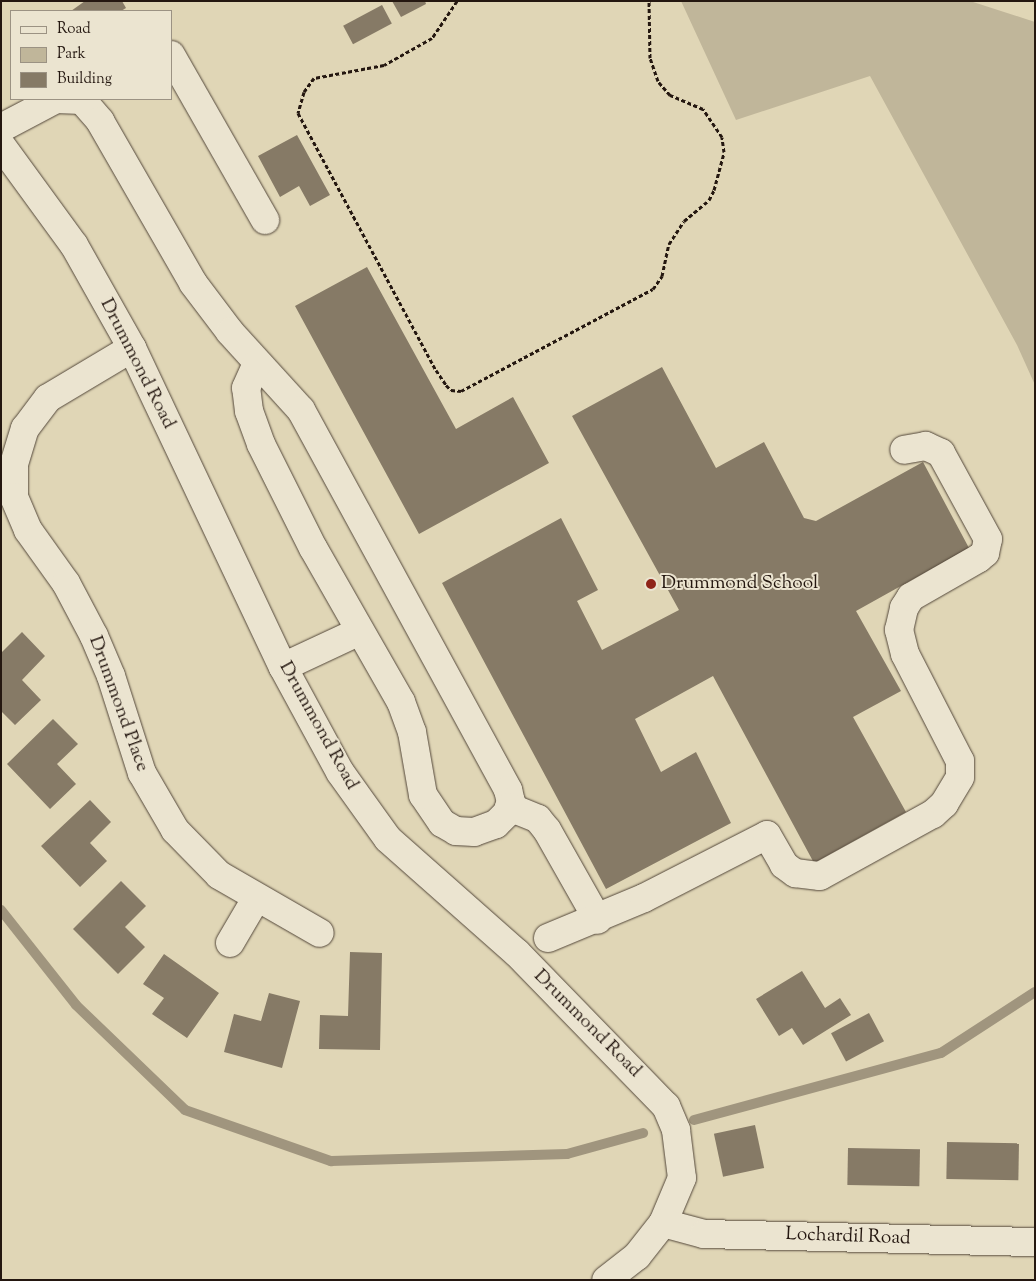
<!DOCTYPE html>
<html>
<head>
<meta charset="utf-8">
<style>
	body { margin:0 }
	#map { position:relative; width:1036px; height:1281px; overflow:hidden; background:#e0d6b6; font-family:"Sorts Mill Goudy",serif }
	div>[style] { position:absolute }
	.green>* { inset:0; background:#c0b69a }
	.stream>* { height:10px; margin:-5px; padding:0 5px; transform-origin:5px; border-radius:5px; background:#a0957e }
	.building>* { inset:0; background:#867a66; transform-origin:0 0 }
	.path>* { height:3px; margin-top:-1.5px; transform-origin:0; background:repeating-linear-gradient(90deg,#241710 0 4px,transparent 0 6.5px) }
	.roads { filter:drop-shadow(0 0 1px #53473a) drop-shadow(0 0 1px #53473a) }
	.minor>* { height:28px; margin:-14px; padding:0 14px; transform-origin:14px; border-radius:14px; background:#ebe4d0 }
	.dots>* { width:14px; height:14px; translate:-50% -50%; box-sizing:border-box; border:2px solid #ebe4d0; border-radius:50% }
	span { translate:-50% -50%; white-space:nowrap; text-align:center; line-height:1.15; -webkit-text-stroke:4px #ebe4d0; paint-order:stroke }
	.street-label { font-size:19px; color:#241710 }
	.poi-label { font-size:19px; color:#241710 }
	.left { translate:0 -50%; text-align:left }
	.frame { position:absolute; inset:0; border:2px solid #241710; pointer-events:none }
	.legend { position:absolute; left:10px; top:10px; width:162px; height:90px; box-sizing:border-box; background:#ebe4d0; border:1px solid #9b9283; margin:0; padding:6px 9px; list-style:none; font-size:15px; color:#241710 }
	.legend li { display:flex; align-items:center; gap:10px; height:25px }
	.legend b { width:25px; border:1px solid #9b9283 }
</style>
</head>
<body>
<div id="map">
	<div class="green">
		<i style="clip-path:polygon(681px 1px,970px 1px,1035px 22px,1035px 385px,1017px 345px,870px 76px,736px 120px)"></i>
	</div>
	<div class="stream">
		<i style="left:1px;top:910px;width:121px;rotate:51.7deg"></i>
		<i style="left:76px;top:1005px;width:151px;rotate:43.9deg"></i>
		<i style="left:185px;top:1110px;width:155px;rotate:19.3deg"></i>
		<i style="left:331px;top:1161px;width:236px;rotate:-1.7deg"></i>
		<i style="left:567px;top:1154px;width:79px;rotate:-15.4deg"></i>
		<i style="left:694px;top:1120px;width:256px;rotate:-15.2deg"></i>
		<i style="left:941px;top:1053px;width:112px;rotate:-33deg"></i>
	</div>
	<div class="building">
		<i style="clip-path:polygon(85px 1px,122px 1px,126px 8px,121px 11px,71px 11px)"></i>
		<i style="clip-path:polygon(392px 1px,425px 1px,426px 4px,401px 17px)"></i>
		<i style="left:382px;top:5px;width:21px;height:44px;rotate:62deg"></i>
		<i style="clip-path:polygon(297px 135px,330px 195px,310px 206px,299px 186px,280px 197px,258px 156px)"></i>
		<i style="clip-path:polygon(367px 267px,456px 429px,513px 397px,549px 463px,419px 534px,295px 306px)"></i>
		<i style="clip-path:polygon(662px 367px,716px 468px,764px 442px,804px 518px,816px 521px,923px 462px,969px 548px,856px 611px,901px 691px,853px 717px,906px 812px,814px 863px,713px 676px,635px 719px,661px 772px,696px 752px,731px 823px,606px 889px,442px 583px,561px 518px,598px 590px,577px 601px,602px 650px,679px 610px,572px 416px)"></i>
		<i style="clip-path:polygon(22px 632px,45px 656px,22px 680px,41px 700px,15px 725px,1px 711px,1px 653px)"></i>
		<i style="clip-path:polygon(53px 719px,78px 744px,57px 764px,76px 784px,50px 809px,7px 764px)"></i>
		<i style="clip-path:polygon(90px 800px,111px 822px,90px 843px,107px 861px,80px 887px,41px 846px)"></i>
		<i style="clip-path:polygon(121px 881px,146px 906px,125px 927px,145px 947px,118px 974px,73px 929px)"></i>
		<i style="clip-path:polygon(350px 952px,382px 953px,380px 1050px,319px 1049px,320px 1015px,348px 1016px)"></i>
		<i style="clip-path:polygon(164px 954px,219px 993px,187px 1038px,152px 1014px,164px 998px,143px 984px)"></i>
		<i style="clip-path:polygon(802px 971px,825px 1008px,840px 998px,851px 1015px,803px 1045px,792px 1028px,779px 1036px,756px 999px)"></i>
		<i style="clip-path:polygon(269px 993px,300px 1001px,282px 1068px,224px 1052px,234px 1014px,261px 1021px)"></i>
		<i style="left:869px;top:1013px;width:32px;height:43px;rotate:62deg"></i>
		<i style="left:755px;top:1125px;width:44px;height:42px;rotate:78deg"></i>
		<i style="left:947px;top:1142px;width:72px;height:37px;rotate:1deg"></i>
		<i style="left:848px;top:1148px;width:72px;height:37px;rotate:1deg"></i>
	</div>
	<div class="path">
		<i style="left:457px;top:1px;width:45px;rotate:124deg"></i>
		<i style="left:432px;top:38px;width:55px;rotate:150.6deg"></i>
		<i style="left:384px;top:65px;width:71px;rotate:169.5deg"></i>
		<i style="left:314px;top:78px;width:17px;rotate:126deg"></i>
		<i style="left:304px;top:92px;width:22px;rotate:106deg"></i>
		<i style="left:298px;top:113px;width:292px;rotate:61.8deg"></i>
		<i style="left:436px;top:370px;width:18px;rotate:56deg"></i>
		<i style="left:446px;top:385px;width:7px;rotate:45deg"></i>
		<i style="left:451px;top:390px;width:10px;rotate:6deg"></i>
		<i style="left:461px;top:391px;width:217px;rotate:-28deg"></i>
		<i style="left:653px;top:289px;width:16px;rotate:-55deg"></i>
		<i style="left:662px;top:276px;width:33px;rotate:-78deg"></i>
		<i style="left:669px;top:244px;width:27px;rotate:-57deg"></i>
		<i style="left:684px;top:221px;width:33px;rotate:-40deg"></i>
		<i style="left:709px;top:200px;width:11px;rotate:-63deg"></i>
		<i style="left:714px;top:190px;width:39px;rotate:-75deg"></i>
		<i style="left:724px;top:152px;width:15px;rotate:-98deg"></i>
		<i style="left:722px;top:137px;width:34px;rotate:-124deg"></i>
		<i style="left:703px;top:109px;width:36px;rotate:-157deg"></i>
		<i style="left:670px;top:95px;width:18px;rotate:-131deg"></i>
		<i style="left:658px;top:81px;width:24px;rotate:-109deg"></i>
		<i style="left:650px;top:58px;width:57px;rotate:-91deg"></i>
	</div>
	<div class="roads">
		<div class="minor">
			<i style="left:171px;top:55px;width:190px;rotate:60.3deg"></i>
			<i style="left:1px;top:128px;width:62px;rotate:-27.8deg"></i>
			<i style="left:56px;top:99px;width:26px;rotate:2deg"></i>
			<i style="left:82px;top:100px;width:28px;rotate:49deg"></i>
			<i style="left:100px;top:121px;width:187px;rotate:60.1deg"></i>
			<i style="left:193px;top:283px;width:61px;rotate:52.9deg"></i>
			<i style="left:230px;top:332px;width:105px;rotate:47.7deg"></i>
			<i style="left:301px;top:410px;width:433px;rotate:61.4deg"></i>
			<i style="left:508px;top:790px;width:12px;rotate:76deg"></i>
			<i style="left:511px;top:802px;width:12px;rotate:110deg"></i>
			<i style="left:507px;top:813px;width:16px;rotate:135deg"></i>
			<i style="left:496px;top:824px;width:23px;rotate:160deg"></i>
			<i style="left:474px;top:832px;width:18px;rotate:-177deg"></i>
			<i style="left:456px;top:831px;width:16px;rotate:-150deg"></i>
			<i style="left:442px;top:823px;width:34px;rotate:-124deg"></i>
			<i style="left:423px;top:795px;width:64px;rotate:-99.9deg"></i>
			<i style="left:412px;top:732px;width:32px;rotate:-110deg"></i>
			<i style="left:401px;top:702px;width:177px;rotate:-119.7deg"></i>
			<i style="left:313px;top:548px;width:116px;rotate:-116.6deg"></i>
			<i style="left:261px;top:444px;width:35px;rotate:-110deg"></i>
			<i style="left:249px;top:411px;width:23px;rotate:-97deg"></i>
			<i style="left:246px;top:388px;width:27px;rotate:-66deg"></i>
			<i style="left:1px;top:145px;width:124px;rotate:53.9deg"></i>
			<i style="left:74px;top:245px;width:118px;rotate:60.6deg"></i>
			<i style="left:132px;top:348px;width:353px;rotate:64.7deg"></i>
			<i style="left:283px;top:667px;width:119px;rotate:61.5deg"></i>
			<i style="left:340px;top:772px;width:82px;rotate:54.4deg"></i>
			<i style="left:388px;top:839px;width:172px;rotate:41.5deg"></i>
			<i style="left:517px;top:953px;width:214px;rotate:45.8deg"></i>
			<i style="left:666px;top:1106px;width:26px;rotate:67deg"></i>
			<i style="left:676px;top:1130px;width:48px;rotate:82.9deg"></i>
			<i style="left:682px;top:1178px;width:49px;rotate:112.9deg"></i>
			<i style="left:663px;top:1223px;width:42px;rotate:128.2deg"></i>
			<i style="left:637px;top:1256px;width:39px;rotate:142deg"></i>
			<i style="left:132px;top:348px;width:98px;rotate:149.2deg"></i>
			<i style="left:48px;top:398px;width:38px;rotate:127deg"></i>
			<i style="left:25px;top:428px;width:39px;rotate:107deg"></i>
			<i style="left:14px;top:465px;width:32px;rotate:90deg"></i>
			<i style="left:14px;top:497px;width:36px;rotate:67deg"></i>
			<i style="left:28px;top:530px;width:65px;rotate:54.4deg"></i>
			<i style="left:66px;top:583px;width:60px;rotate:62.2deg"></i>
			<i style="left:94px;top:636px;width:43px;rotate:67deg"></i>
			<i style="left:111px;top:676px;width:102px;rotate:72.3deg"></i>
			<i style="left:142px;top:773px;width:66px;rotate:59.9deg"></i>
			<i style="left:175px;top:830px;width:63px;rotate:45.6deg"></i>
			<i style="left:219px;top:875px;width:116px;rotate:29.9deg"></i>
			<i style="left:283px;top:667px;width:83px;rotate:-25deg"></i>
			<i style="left:509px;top:807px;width:31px;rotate:22deg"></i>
			<i style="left:538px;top:819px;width:14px;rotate:51deg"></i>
			<i style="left:547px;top:830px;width:103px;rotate:60.5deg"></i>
			<i style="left:548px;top:938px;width:104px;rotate:-22.6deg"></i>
			<i style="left:644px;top:898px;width:138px;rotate:-27.1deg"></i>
			<i style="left:767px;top:835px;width:34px;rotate:60deg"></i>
			<i style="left:784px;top:865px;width:14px;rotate:36deg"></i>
			<i style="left:795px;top:873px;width:25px;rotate:7deg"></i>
			<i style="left:820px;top:876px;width:129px;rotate:-28.8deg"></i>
			<i style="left:933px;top:814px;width:15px;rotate:-42deg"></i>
			<i style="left:944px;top:804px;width:31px;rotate:-59deg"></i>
			<i style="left:960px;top:777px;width:16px;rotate:-90deg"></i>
			<i style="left:960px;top:761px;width:120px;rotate:-117.2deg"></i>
			<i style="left:905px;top:654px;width:25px;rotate:-104deg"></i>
			<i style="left:899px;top:630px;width:23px;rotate:-77deg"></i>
			<i style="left:904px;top:608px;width:13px;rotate:-58deg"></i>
			<i style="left:911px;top:597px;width:78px;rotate:-29.8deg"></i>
			<i style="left:979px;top:558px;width:8px;rotate:-40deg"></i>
			<i style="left:985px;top:553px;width:14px;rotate:-78deg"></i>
			<i style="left:988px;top:539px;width:98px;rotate:-118.7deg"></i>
			<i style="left:941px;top:453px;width:17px;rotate:-155deg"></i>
			<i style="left:926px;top:446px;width:22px;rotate:170deg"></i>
			<i style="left:230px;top:943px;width:53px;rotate:-59.6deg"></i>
			<i style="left:663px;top:1223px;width:42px;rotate:15deg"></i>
			<i style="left:704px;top:1234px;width:331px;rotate:1.4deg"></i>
		</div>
	</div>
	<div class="dots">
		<i style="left:651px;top:584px;background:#8f2418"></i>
	</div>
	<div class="street-label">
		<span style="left:137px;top:364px;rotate:63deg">Drummond Road</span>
		<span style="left:118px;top:704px;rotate:70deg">Drummond Place</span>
		<span style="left:318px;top:726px;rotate:61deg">Drummond Road</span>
		<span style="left:587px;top:1024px;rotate:45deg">Drummond Road</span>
		<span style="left:848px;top:1237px;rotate:2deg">Lochardil Road</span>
	</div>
	<div class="poi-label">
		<span class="left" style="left:661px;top:584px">Drummond School</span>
	</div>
	<div class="frame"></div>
	<ul class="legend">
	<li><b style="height:6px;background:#ebe4d0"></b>Road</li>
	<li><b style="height:14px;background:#c0b69a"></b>Park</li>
	<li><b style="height:14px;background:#867a66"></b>Building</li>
	</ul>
</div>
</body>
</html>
